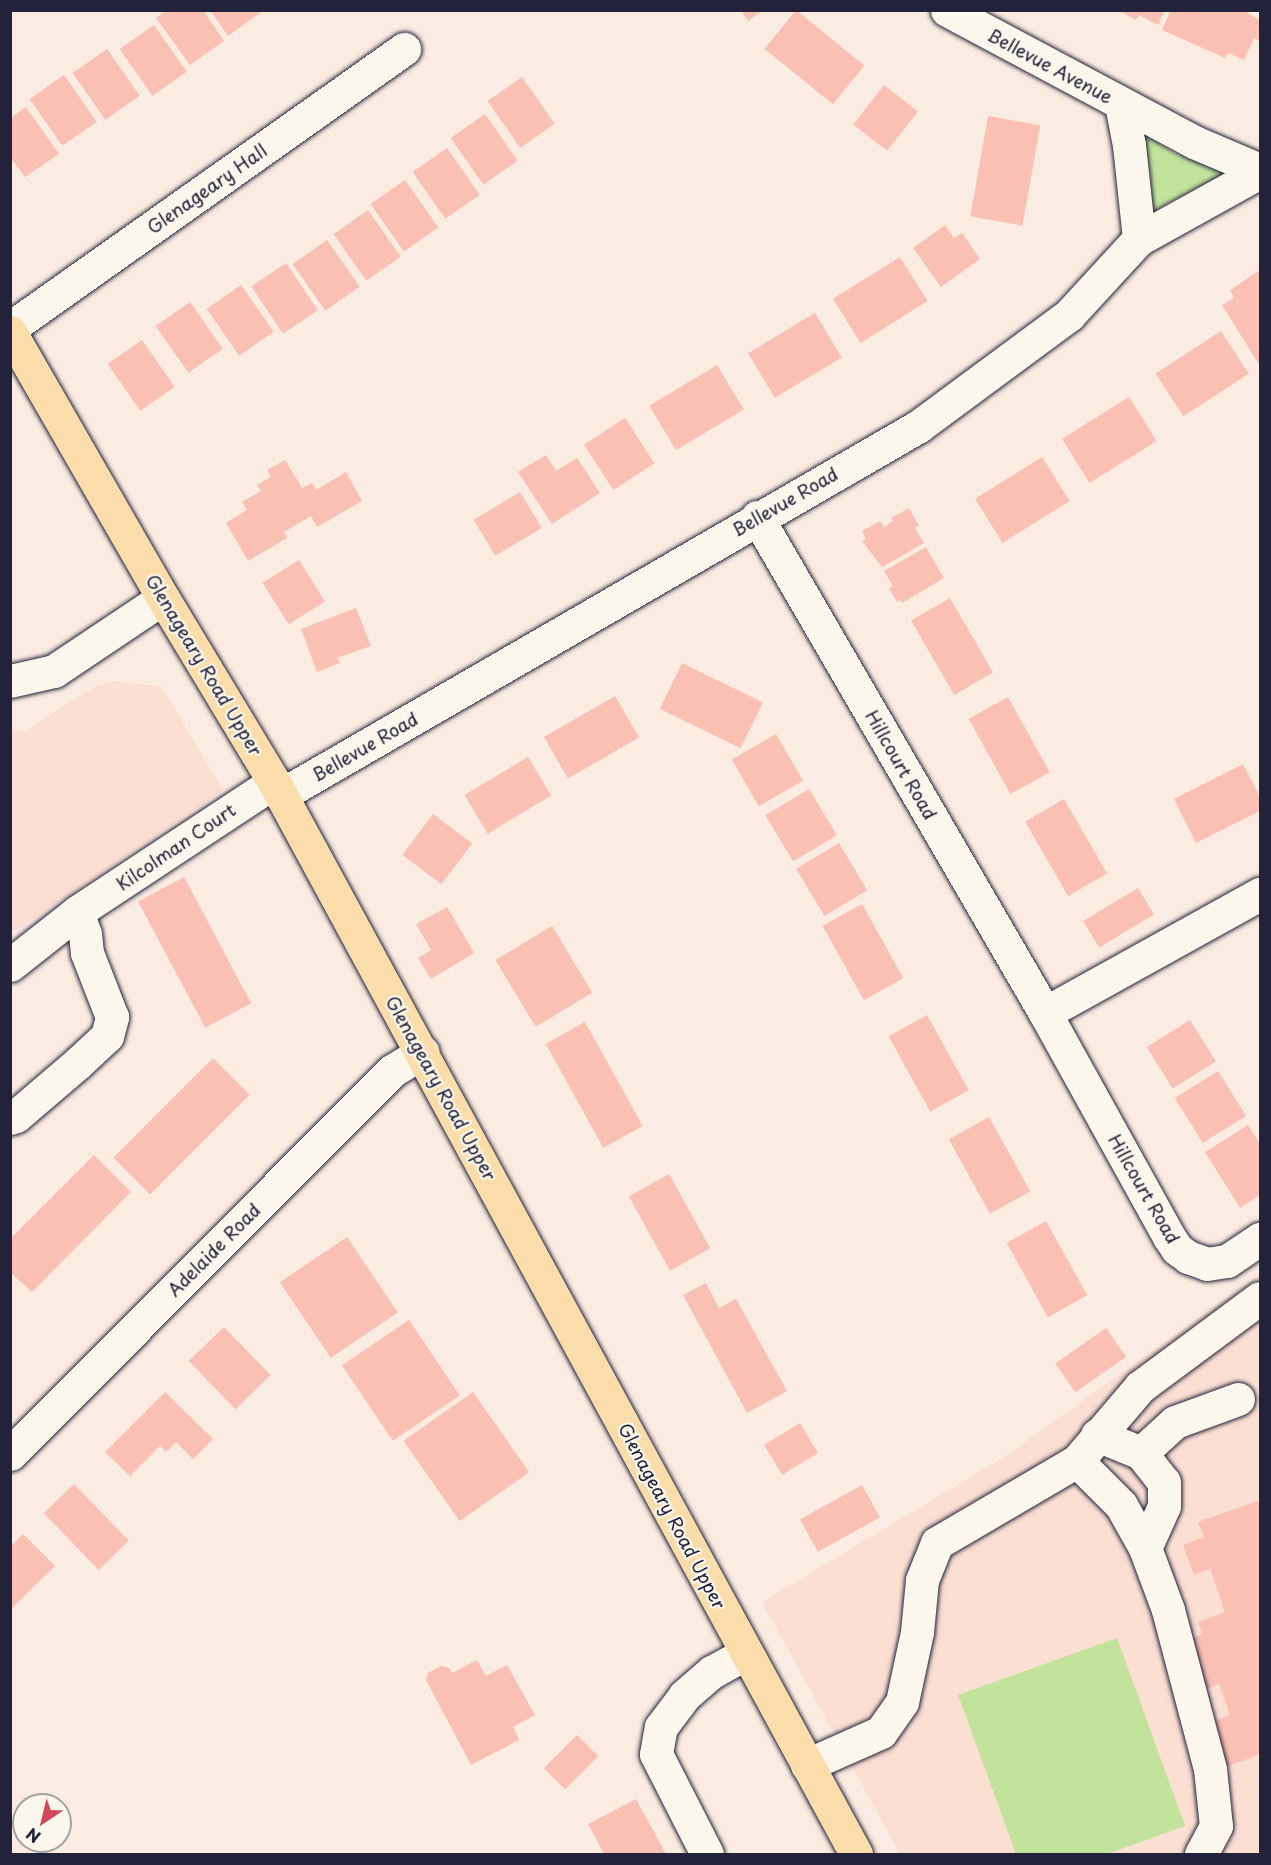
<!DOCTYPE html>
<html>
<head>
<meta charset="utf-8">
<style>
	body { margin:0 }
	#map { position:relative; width:1271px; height:1865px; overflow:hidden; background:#fbece1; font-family:"Playpen Sans",sans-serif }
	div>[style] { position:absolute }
	.built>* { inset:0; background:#fbdfd3 }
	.green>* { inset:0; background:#c2e39c }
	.building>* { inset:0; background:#fac0b3; transform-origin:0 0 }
	.roads { filter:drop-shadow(0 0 2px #22223b) drop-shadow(0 0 2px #22223b) }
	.minor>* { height:33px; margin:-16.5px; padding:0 16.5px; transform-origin:16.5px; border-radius:16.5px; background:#fbf7ec }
	.major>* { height:33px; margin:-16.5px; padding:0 16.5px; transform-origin:16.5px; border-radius:16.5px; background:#fbddab }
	span { translate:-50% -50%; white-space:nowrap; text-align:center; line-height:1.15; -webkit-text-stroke:4.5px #fbf7ec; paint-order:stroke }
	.street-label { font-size:18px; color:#22223b }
	.frame { position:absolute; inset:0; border:12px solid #22223b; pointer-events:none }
	.north { position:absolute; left:12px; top:1793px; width:60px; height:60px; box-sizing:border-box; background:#fbf7ec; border:2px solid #a4a2a5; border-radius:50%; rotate:215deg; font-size:16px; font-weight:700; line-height:24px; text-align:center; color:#22223b }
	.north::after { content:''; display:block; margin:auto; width:21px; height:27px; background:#d1495b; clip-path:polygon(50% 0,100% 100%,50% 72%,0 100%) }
</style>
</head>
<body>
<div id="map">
	<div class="built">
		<i style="clip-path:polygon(114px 681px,162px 687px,223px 790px,11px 934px,11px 731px,25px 731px,94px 687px)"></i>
		<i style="clip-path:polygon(1260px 1274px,1260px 1854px,900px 1854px,762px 1602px,1004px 1457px)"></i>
	</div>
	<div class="green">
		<i style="clip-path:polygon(1144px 138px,1152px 139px,1174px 153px,1223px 168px,1225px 174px,1157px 209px,1151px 209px)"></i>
		<i style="clip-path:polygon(1117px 1638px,1185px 1826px,1107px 1854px,1016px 1854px,958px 1695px)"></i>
	</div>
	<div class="building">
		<i style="clip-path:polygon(167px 10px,203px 10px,224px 41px,190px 65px,156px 18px)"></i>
		<i style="clip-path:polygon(210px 10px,264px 10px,228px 36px)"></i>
		<i style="clip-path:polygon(741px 10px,763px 10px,748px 21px)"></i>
		<i style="left:796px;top:10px;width:88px;height:50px;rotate:39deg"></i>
		<i style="clip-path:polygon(1118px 10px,1165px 10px,1158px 25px,1139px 15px,1136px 20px)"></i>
		<i style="clip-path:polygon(1171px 10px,1243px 10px,1260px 20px,1260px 41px,1254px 38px,1244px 60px,1228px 53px,1225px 58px,1162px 30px)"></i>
		<i style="left:154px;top:25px;width:57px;height:42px;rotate:55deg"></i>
		<i style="left:107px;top:49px;width:57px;height:42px;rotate:55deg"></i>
		<i style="left:64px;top:75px;width:57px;height:42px;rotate:55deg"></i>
		<i style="left:522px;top:77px;width:57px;height:42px;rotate:55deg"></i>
		<i style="left:884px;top:85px;width:43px;height:50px;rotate:38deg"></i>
		<i style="clip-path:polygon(26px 107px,59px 154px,25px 177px,10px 157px,10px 118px)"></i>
		<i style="left:485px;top:114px;width:57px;height:42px;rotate:55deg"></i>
		<i style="left:988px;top:116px;width:53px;height:102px;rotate:10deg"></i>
		<i style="left:447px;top:148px;width:57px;height:42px;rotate:55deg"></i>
		<i style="left:405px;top:180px;width:58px;height:42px;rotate:55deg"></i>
		<i style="left:368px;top:210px;width:57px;height:42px;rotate:55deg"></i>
		<i style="clip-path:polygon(945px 225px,954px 238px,962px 233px,980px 259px,941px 287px,913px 248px)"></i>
		<i style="left:327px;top:240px;width:57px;height:42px;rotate:55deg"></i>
		<i style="left:900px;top:257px;width:52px;height:79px;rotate:58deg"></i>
		<i style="left:286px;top:263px;width:57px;height:42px;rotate:56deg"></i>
		<i style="clip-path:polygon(1260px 270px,1260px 361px,1258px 363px,1222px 305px,1234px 298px,1230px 290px)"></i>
		<i style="left:241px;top:285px;width:57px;height:42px;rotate:55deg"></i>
		<i style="left:190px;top:302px;width:57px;height:42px;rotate:55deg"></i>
		<i style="left:815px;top:313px;width:52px;height:78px;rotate:59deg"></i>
		<i style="left:1221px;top:331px;width:51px;height:78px;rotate:57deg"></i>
		<i style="left:142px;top:340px;width:57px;height:42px;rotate:55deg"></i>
		<i style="left:717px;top:365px;width:52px;height:79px;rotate:59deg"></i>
		<i style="left:1129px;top:397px;width:52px;height:79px;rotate:58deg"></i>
		<i style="left:625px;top:418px;width:54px;height:49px;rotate:57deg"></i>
		<i style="clip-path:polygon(546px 455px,556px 471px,577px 458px,600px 493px,552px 524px,518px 472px)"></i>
		<i style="left:1042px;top:457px;width:52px;height:79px;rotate:58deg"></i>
		<i style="clip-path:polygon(285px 460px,302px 488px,312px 483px,316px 490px,346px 472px,362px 501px,317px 527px,311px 516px,284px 532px,287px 538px,248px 561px,226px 523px,247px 510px,242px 502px,261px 491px,257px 485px,271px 477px,267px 470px)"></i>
		<i style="left:520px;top:492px;width:42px;height:54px;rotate:59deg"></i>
		<i style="clip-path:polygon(909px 508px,919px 526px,915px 528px,924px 543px,882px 567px,862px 541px,866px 539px,862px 531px,880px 521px,884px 527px,893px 521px,891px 518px)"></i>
		<i style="clip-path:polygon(926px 547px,944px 578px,902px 603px,901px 600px,897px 602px,889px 588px,893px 586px,884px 571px)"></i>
		<i style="left:299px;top:560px;width:49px;height:43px;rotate:58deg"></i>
		<i style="left:950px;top:598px;width:86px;height:45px;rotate:60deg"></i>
		<i style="clip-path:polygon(356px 608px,371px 646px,337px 658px,340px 663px,317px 672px,301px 629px)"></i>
		<i style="left:682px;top:663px;width:90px;height:51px;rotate:26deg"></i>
		<i style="left:615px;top:696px;width:48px;height:82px;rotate:60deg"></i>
		<i style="left:1008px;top:697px;width:86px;height:45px;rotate:61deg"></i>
		<i style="left:776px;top:734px;width:54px;height:51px;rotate:60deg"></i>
		<i style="left:528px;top:757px;width:45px;height:74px;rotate:59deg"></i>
		<i style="clip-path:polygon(1243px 764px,1260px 797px,1260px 811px,1196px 843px,1174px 799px)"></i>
		<i style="left:809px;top:789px;width:54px;height:51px;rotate:59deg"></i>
		<i style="left:1064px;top:799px;width:86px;height:45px;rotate:60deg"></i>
		<i style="left:433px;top:814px;width:49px;height:51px;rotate:37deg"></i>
		<i style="left:839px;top:843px;width:55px;height:50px;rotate:59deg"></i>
		<i style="left:184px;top:877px;width:143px;height:52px;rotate:62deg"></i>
		<i style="left:1138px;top:888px;width:31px;height:64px;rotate:59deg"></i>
		<i style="left:862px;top:904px;width:85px;height:45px;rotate:61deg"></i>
		<i style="clip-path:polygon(447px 907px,474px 953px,431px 979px,418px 958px,431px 950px,416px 924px)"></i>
		<i style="left:552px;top:926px;width:78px;height:66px;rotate:59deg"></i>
		<i style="left:927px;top:1015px;width:86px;height:44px;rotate:61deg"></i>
		<i style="left:1190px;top:1020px;width:49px;height:51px;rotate:58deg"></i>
		<i style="left:585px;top:1022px;width:119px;height:45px;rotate:61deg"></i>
		<i style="left:213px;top:1058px;width:52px;height:141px;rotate:45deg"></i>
		<i style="left:1218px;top:1071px;width:53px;height:51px;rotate:58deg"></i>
		<i style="left:989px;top:1117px;width:85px;height:46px;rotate:61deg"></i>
		<i style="clip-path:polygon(1248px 1125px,1260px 1144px,1260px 1195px,1240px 1208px,1205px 1152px)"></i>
		<i style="clip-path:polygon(94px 1155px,131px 1192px,32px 1292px,10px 1272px,10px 1239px)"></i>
		<i style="left:669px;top:1174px;width:85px;height:46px;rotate:61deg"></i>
		<i style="left:1046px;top:1221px;width:85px;height:45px;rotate:61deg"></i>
		<i style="left:347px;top:1237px;width:91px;height:81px;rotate:56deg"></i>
		<i style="clip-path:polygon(706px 1283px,719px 1308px,736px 1299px,787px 1391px,747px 1413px,683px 1295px)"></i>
		<i style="left:409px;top:1320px;width:91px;height:81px;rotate:56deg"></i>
		<i style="left:224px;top:1327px;width:67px;height:49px;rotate:46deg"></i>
		<i style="left:1106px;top:1328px;width:35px;height:62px;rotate:55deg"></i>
		<i style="clip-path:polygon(165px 1392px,213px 1439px,193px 1459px,176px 1442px,166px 1452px,160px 1446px,130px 1476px,105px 1452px)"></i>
		<i style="left:473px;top:1392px;width:98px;height:85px;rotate:55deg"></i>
		<i style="left:800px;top:1423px;width:35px;height:42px;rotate:59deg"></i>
		<i style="left:74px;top:1484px;width:79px;height:42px;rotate:46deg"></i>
		<i style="left:862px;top:1485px;width:37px;height:71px;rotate:61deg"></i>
		<i style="clip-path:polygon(1260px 1500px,1260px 1754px,1226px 1767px,1210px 1723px,1230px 1715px,1219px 1684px,1203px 1690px,1185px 1641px,1202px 1634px,1198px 1622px,1225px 1612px,1210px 1569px,1194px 1575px,1183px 1545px,1204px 1537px,1198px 1522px)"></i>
		<i style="clip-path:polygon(23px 1534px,55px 1566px,10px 1610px,10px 1547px)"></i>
		<i style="clip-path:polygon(477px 1660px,486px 1676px,507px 1665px,535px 1715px,513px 1727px,519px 1740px,471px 1765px,426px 1680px,428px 1673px,441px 1666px,449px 1668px,452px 1673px)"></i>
		<i style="left:577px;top:1735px;width:30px;height:47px;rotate:45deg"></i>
		<i style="clip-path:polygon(636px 1799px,666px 1854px,604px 1854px,588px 1824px)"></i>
	</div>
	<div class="roads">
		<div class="minor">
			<i style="left:947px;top:10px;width:280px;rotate:28.1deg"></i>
			<i style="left:1194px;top:142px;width:72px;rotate:23deg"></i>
			<i style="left:1121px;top:104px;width:42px;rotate:79deg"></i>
			<i style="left:1129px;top:145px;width:95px;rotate:83.9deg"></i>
			<i style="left:10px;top:328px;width:483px;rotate:-35.3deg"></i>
			<i style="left:757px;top:517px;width:574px;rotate:59.86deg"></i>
			<i style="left:1045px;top:1013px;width:256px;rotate:61deg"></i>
			<i style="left:1169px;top:1237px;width:14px;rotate:56deg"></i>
			<i style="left:1177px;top:1249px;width:14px;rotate:36deg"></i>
			<i style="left:1188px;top:1257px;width:20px;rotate:20deg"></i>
			<i style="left:1207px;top:1264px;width:20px;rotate:-9deg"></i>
			<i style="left:1227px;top:1261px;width:40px;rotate:-34deg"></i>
			<i style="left:10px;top:681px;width:45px;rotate:-12.8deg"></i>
			<i style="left:54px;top:671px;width:131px;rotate:-33.8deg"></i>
			<i style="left:281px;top:795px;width:737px;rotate:-30.04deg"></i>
			<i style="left:919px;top:426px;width:187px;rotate:-36.5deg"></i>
			<i style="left:1069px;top:315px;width:103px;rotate:-47.4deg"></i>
			<i style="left:1139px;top:239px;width:138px;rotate:-29deg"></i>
			<i style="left:10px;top:965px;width:85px;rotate:-38.3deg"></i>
			<i style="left:1045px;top:1013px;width:246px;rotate:-29deg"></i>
			<i style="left:10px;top:1118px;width:6px;rotate:-18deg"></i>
			<i style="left:16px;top:1116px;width:82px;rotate:-40.5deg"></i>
			<i style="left:78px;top:1063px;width:40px;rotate:-43deg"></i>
			<i style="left:107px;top:1036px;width:20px;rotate:-75deg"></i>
			<i style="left:112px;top:1017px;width:69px;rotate:-111.3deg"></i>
			<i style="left:87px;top:953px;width:19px;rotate:-96deg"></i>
			<i style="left:85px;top:934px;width:23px;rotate:-110deg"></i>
			<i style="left:77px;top:912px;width:236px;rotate:-33.4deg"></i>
			<i style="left:1097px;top:1435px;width:48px;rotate:22.2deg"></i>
			<i style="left:1141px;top:1453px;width:37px;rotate:52deg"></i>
			<i style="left:1164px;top:1482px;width:24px;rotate:90deg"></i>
			<i style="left:1164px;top:1506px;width:46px;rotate:114.3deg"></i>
			<i style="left:1141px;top:1453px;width:46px;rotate:-42.4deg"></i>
			<i style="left:1175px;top:1422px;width:67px;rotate:-20.1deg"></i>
			<i style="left:10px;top:1454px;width:541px;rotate:-45.07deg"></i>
			<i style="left:392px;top:1071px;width:36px;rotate:-32deg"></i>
			<i style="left:1077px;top:1461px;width:62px;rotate:45deg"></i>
			<i style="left:1121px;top:1505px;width:49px;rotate:60.8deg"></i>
			<i style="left:1145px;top:1548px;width:66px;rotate:69.6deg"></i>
			<i style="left:1168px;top:1610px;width:164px;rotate:75.2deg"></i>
			<i style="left:1210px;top:1769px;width:57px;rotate:84deg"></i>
			<i style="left:1216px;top:1826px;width:32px;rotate:118deg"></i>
			<i style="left:807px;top:1765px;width:81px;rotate:-24deg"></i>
			<i style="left:881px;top:1732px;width:37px;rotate:-55deg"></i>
			<i style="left:902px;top:1702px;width:72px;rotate:-77.9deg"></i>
			<i style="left:917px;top:1632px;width:52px;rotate:-84.5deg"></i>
			<i style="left:922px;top:1580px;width:40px;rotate:-68deg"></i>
			<i style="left:937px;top:1543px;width:162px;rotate:-30.4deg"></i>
			<i style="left:1077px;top:1461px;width:97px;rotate:-49.6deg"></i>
			<i style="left:1140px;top:1387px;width:149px;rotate:-36.6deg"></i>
			<i style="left:707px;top:1854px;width:112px;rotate:-117deg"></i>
			<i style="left:656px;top:1754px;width:27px;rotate:-80deg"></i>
			<i style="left:661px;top:1727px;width:39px;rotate:-53deg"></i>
			<i style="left:684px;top:1696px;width:37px;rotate:-41deg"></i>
			<i style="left:712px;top:1672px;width:39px;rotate:-29deg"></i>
		</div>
		<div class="major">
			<i style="left:10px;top:332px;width:307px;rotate:60.1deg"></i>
			<i style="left:163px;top:598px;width:215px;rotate:58.9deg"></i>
			<i style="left:274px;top:782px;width:1220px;rotate:61.5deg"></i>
		</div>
	</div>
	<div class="street-label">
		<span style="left:1050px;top:66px;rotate:28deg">Bellevue Avenue</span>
		<span style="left:207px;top:189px;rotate:-35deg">Glenageary Hall</span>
		<span style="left:785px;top:502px;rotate:-30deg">Bellevue Road</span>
		<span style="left:204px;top:665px;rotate:59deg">Glenageary Road Upper</span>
		<span style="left:365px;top:747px;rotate:-30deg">Bellevue Road</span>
		<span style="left:901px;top:765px;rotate:60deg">Hillcourt Road</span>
		<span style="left:176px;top:847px;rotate:-34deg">Kilcolman Court</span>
		<span style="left:441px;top:1088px;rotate:61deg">Glenageary Road Upper</span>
		<span style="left:1144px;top:1189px;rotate:60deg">Hillcourt Road</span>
		<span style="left:214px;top:1250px;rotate:-45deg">Adelaide Road</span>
		<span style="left:672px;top:1516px;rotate:62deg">Glenageary Road Upper</span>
	</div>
	<div class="frame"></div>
	<div class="north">N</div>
</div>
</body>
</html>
